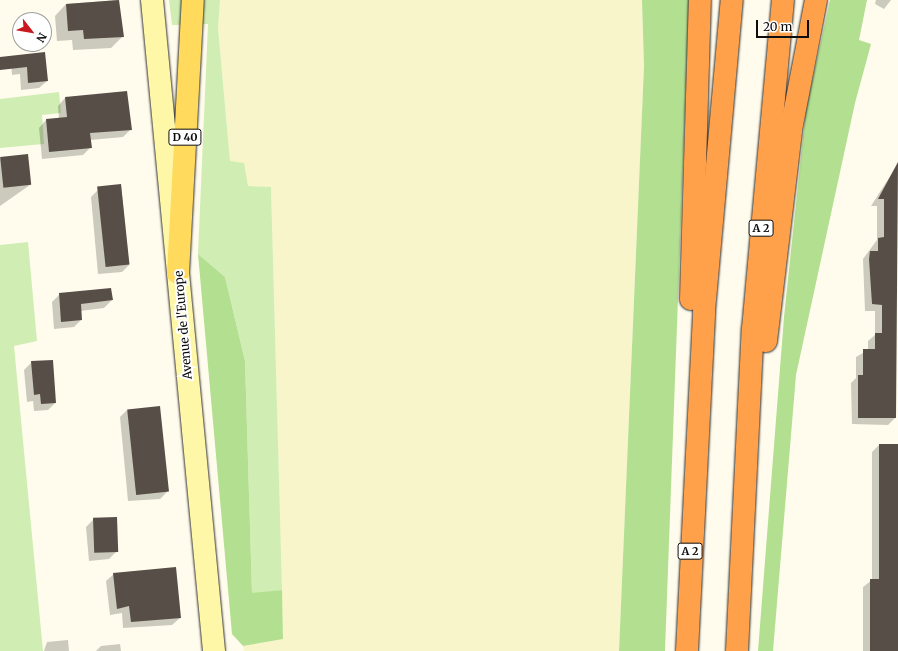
<!DOCTYPE html>
<html>
<head>
<meta charset="utf-8">
<style>
	body { margin:0 }
	#map { position:relative; width:898px; height:651px; overflow:hidden; background:#fffced; font-family:Merriweather,serif }
	div>[style] { position:absolute }
	.farmland>* { inset:0; background:#f8f5ca }
	.green>* { inset:0; background:#d0edb3 }
	.forest>* { inset:0; background:#b3df91 }
	.shadow>* { inset:0; background:#0003 }
	.building>* { inset:0; background:#574e48; transform-origin:0 0 }
	.roads { filter:drop-shadow(0 0 1px #2f2f2f) drop-shadow(0 0 1px #2f2f2f) }
	.secondary>* { height:22px; margin:-11px; padding:0 11px; transform-origin:11px; border-radius:11px; background:#fff7a8 }
	.primary>* { height:22px; margin:-11px; padding:0 11px; transform-origin:11px; border-radius:11px; background:#ffda5d }
	.motorway>* { height:22px; margin:-11px; padding:0 11px; transform-origin:11px; border-radius:11px; background:#ffa14b }
	span { translate:-50% -50%; white-space:nowrap; text-align:center; line-height:1.15; -webkit-text-stroke:4px #fff; paint-order:stroke }
	.shield-label span { padding:1px 3px; background:#fff; border:1px solid; border-radius:3px; -webkit-text-stroke-width:0 }
	.shield-label { font-size:11px; color:#0d0d0d; font-weight:700 }
	.street-label { font-size:12px; color:#0d0d0d }
	.north { position:absolute; left:12px; top:12px; width:40px; height:40px; box-sizing:border-box; background:#fff; border:1px solid #9e9e9e; border-radius:50%; rotate:121deg; font-size:11px; font-weight:700; line-height:16px; text-align:center; color:#0d0d0d }
	.north::after { content:''; display:block; margin:auto; width:14px; height:18px; background:#ca191e; clip-path:polygon(50% 0,100% 100%,50% 72%,0 100%) }
	.scale { position:absolute; left:756px; top:20px; width:53px; height:18px; box-sizing:border-box; border:2px solid #0d0d0d; border-top:0; padding-left:5px; font-size:12px; line-height:14px; white-space:nowrap; color:#0d0d0d; -webkit-text-stroke:3px #fff; paint-order:stroke }
</style>
</head>
<body>
<div id="map">
	<div class="farmland">
		<i style="clip-path:polygon(220px 0,642px 0,644px 66px,619px 651px,244px 651px,243px 646px,283px 638px,271px 187px,248px 186px,230px 161px,218px 28px)"></i>
	</div>
	<div class="green">
		<i style="clip-path:polygon(169px 0,220px 0,218px 28px,230px 161px,244px 163px,248px 186px,271px 187px,282px 590px,252px 594px,245px 361px,225px 277px,198px 254px,208px 24px,172px 25px)"></i>
		<i style="clip-path:polygon(59px 92px,61px 113px,42px 115px,44px 144px,0 148px,0 99px)"></i>
		<i style="clip-path:polygon(28px 242px,37px 341px,14px 346px,43px 651px,0 651px,0 245px)"></i>
	</div>
	<div class="forest">
		<i style="clip-path:polygon(642px 0,689px 0,683px 163px,665px 651px,619px 651px,644px 66px)"></i>
		<i style="clip-path:polygon(830px 0,867px 0,859px 40px,871px 44px,855px 103px,796px 375px,773px 651px,758px 651px,784px 317px,806px 109px)"></i>
		<i style="clip-path:polygon(198px 254px,225px 277px,245px 361px,252px 593px,282px 590px,283px 639px,243px 646px,232px 634px)"></i>
	</div>
	<div class="shadow">
		<i style="clip-path:polygon(118px 0,122px 37px,111px 48px,73px 50px,72px 40px,57px 41px,55px 16px,66px 4px)"></i>
		<i style="clip-path:polygon(876px 0,891px 0,884px 9px,875px 4px)"></i>
		<i style="clip-path:polygon(18px 56px,47px 81px,39px 88px,21px 90px,20px 74px,12px 75px,11px 63px)"></i>
		<i style="clip-path:polygon(65px 98px,131px 129px,123px 137px,90px 140px,91px 147px,83px 155px,42px 159px,39px 128px,46px 120px,59px 119px,58px 106px)"></i>
		<i style="clip-path:polygon(0 158px,30px 185px,0 206px)"></i>
		<i style="clip-path:polygon(896px 167px,895px 418px,888px 425px,852px 424px,851px 383px,856px 378px,856px 357px,868px 350px,868px 341px,875px 335px,875px 311px,865px 311px,863px 259px,877px 240px,877px 206px,871px 206px)"></i>
		<i style="clip-path:polygon(121px 185px,129px 265px,122px 272px,98px 274px,91px 197px,98px 190px)"></i>
		<i style="clip-path:polygon(60px 294px,112px 300px,104px 308px,80px 311px,81px 320px,74px 327px,54px 329px,52px 302px)"></i>
		<i style="clip-path:polygon(32px 362px,55px 403px,48px 410px,34px 411px,33px 401px,27px 402px,24px 370px)"></i>
		<i style="clip-path:polygon(127px 410px,168px 491px,160px 499px,128px 501px,120px 417px)"></i>
		<i style="clip-path:polygon(879px 445px,898px 454px,898px 651px,863px 651px,863px 587px,872px 580px,872px 452px)"></i>
		<i style="clip-path:polygon(93px 520px,117px 551px,109px 559px,89px 561px,86px 527px)"></i>
		<i style="clip-path:polygon(114px 574px,180px 618px,172px 625px,123px 628px,122px 613px,110px 615px,106px 581px)"></i>
		<i style="clip-path:polygon(68px 640px,69px 651px,44px 651px,47px 642px)"></i>
		<i style="clip-path:polygon(120px 644px,121px 651px,96px 651px,101px 646px)"></i>
	</div>
	<div class="building">
		<i style="clip-path:polygon(119px 0,124px 37px,84px 39px,83px 30px,68px 31px,66px 4px)"></i>
		<i style="clip-path:polygon(45px 52px,48px 81px,28px 83px,27px 67px,0 70px,0 57px)"></i>
		<i style="clip-path:polygon(127px 91px,132px 130px,90px 133px,92px 148px,49px 152px,46px 119px,67px 117px,65px 97px)"></i>
		<i style="left:28px;top:154px;width:31px;height:28px;rotate:84deg"></i>
		<i style="clip-path:polygon(898px 162px,896px 418px,858px 418px,858px 375px,863px 375px,863px 349px,875px 349px,875px 333px,882px 333px,882px 305px,872px 304px,869px 259px,870px 251px,878px 251px,878px 238px,884px 237px,884px 199px,878px 199px)"></i>
		<i style="left:121px;top:184px;width:81px;height:24px;rotate:84deg"></i>
		<i style="clip-path:polygon(111px 288px,113px 300px,81px 304px,82px 320px,61px 322px,59px 293px)"></i>
		<i style="clip-path:polygon(53px 360px,56px 403px,41px 404px,40px 394px,34px 395px,31px 361px)"></i>
		<i style="left:160px;top:406px;width:86px;height:33px;rotate:84deg"></i>
		<i style="clip-path:polygon(879px 444px,898px 444px,898px 651px,870px 651px,870px 579px,879px 579px)"></i>
		<i style="left:117px;top:517px;width:35px;height:24px;rotate:88deg"></i>
		<i style="clip-path:polygon(176px 567px,181px 618px,131px 622px,129px 606px,117px 609px,113px 573px)"></i>
	</div>
	<div class="roads">
		<div class="secondary">
			<i style="left:152px;top:0;width:654px;rotate:84.56deg"></i>
		</div>
		<div class="primary">
			<i style="left:178px;top:273px;width:273px;rotate:-86.9deg"></i>
		</div>
		<div class="motorway">
			<i style="left:691px;top:299px;width:299px;rotate:-88.3deg"></i>
			<i style="left:766px;top:341px;width:212px;rotate:-83.2deg"></i>
			<i style="left:791px;top:130px;width:132px;rotate:-79.1deg"></i>
			<i style="left:687px;top:651px;width:340px;rotate:-87.1deg"></i>
			<i style="left:704px;top:311px;width:312px;rotate:-84.9deg"></i>
			<i style="left:737px;top:651px;width:322px;rotate:-87.2deg"></i>
			<i style="left:753px;top:329px;width:330px;rotate:-84.8deg"></i>
		</div>
	</div>
	<div class="shield-label">
		<span style="left:185px;top:137px">D 40</span>
		<span style="left:761px;top:228px">A 2</span>
		<span style="left:690px;top:551px">A 2</span>
	</div>
	<div class="street-label">
		<span style="left:183px;top:325px;rotate:-95deg">Avenue de l'Europe</span>
	</div>
	<div class="north">N</div>
	<div class="scale">20 m</div>
</div>
</body>
</html>
